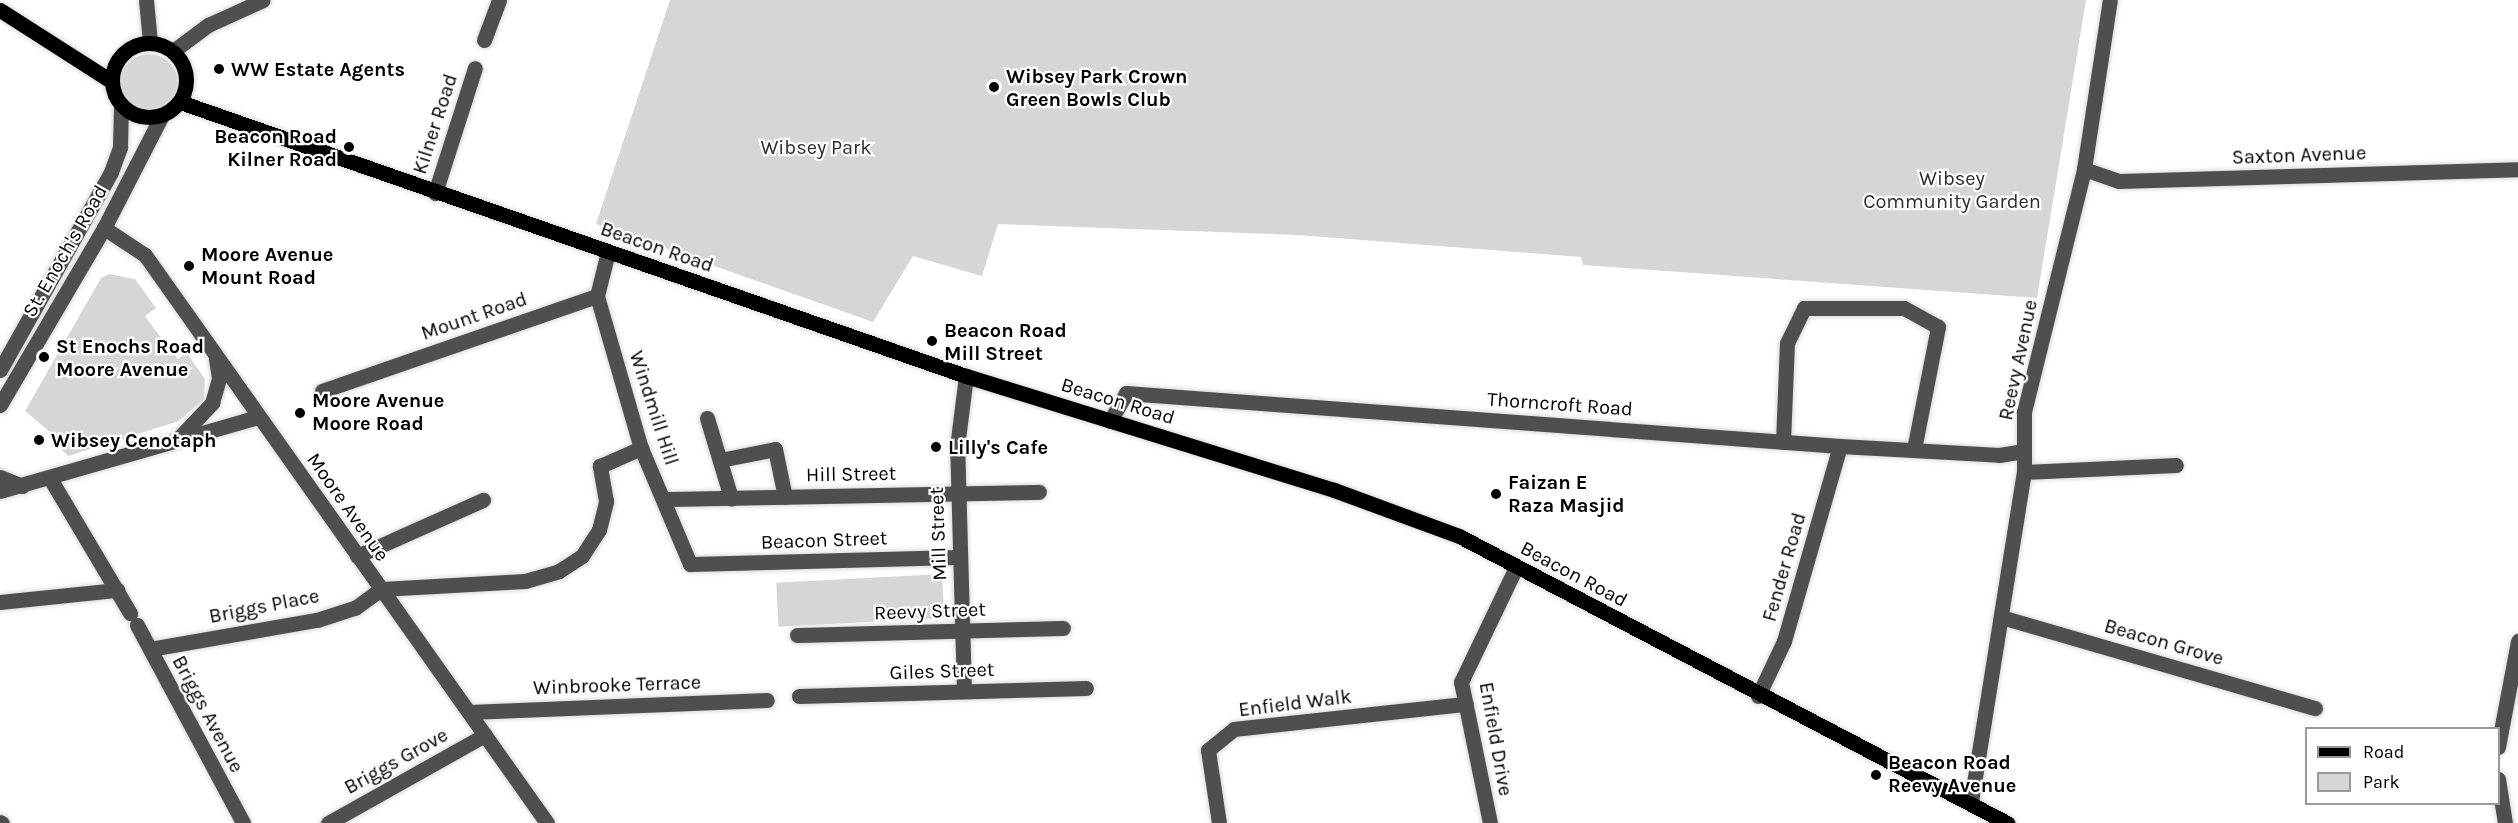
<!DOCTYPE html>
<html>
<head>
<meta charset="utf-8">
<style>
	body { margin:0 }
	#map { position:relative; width:2518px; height:823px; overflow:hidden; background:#fff; font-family:Karla,sans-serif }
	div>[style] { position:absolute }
	.green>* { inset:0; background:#d6d6d6; transform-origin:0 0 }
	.round { border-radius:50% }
	.roads { filter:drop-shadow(0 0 2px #dbdbdb) drop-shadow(0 0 2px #dbdbdb) }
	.minor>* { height:15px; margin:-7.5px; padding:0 7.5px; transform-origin:7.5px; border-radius:7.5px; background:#4f4f4f }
	.major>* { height:15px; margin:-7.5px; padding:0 7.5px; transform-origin:7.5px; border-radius:7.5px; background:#000 }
	.major>.ring { margin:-7.5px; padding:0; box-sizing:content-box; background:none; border:15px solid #000; border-radius:50% }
	.dots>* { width:16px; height:16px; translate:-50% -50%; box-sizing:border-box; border:3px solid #fff; border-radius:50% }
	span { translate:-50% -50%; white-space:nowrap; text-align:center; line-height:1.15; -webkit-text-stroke:4.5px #fff; paint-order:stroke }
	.poi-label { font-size:20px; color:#000; font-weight:700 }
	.left { translate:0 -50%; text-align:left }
	.right { translate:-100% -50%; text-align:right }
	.street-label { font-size:20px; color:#000 }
	.park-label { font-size:20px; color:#2d2d2d }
	.legend { position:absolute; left:2305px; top:727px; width:195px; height:78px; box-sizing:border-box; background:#fff; border:2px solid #999; margin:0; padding:8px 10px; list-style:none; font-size:18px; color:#000 }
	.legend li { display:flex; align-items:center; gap:12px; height:30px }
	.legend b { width:30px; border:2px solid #999 }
</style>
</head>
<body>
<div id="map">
	<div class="green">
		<i style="clip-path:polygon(670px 0,2086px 0,2037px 298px,1583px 265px,1581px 257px,1298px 235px,998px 224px,982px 276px,913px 256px,873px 322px,596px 224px)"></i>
		<i class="round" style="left:120px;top:54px;width:58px;height:58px"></i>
		<i style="clip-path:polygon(109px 274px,135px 279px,156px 308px,145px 316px,155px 330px,178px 359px,186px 352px,205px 379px,204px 399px,179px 421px,68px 456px,59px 447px,62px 442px,25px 411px,101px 278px)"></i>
		<i style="left:942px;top:574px;width:44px;height:166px;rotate:87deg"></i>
	</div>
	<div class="roads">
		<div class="minor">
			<i style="left:146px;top:0;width:42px;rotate:84.6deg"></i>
			<i style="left:484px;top:40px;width:43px;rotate:-69.4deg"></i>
			<i style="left:173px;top:51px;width:44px;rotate:-36.6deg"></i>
			<i style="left:208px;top:25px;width:60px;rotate:-24.4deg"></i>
			<i style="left:2084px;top:169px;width:37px;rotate:19deg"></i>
			<i style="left:2119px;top:181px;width:399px;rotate:-1.7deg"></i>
			<i style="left:435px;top:193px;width:131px;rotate:-72.3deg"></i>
			<i style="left:104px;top:228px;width:49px;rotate:33.4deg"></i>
			<i style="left:145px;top:255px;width:696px;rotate:54.71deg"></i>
			<i style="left:597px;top:296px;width:158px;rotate:73.9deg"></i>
			<i style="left:641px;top:448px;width:126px;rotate:67.1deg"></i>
			<i style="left:690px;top:564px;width:269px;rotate:-1.5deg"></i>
			<i style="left:0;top:370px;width:227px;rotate:-60.7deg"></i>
			<i style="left:111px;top:172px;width:27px;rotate:-70deg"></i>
			<i style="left:120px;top:147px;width:42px;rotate:-88.6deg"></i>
			<i style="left:322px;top:391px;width:291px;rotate:-19.1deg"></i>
			<i style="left:597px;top:296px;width:45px;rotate:-76deg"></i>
			<i style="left:0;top:405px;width:205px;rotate:-59.6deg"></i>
			<i style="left:104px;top:228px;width:127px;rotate:-62.8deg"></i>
			<i style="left:707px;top:418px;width:84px;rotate:73.3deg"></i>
			<i style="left:1110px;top:421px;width:32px;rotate:-60deg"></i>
			<i style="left:1126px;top:393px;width:716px;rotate:4.25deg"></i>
			<i style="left:1840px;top:446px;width:159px;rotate:3.2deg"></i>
			<i style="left:1999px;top:455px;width:24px;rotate:-9deg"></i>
			<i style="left:178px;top:439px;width:50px;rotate:-46.6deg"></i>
			<i style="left:212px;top:403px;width:26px;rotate:-74deg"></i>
			<i style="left:219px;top:378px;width:20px;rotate:-99deg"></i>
			<i style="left:1783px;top:442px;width:99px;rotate:-87.7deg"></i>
			<i style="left:1787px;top:343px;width:39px;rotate:-64deg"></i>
			<i style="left:1804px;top:308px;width:100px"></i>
			<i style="left:1904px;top:308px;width:39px;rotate:29deg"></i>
			<i style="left:1938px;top:327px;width:124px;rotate:101.1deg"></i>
			<i style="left:720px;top:460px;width:56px;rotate:-11.3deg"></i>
			<i style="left:775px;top:449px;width:49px;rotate:78.2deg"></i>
			<i style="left:2024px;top:472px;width:152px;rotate:-2.6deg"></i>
			<i style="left:0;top:477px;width:24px;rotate:22deg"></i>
			<i style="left:51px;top:480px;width:155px;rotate:59.3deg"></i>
			<i style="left:0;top:491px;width:268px;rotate:-16deg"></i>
			<i style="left:664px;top:499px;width:375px;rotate:-1.1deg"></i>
			<i style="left:357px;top:556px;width:138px;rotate:-24deg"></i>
			<i style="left:0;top:602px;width:118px;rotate:-5.9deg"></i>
			<i style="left:2001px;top:617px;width:327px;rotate:16.2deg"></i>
			<i style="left:137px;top:625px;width:225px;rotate:61.8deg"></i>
			<i style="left:797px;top:635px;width:266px;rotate:-1.5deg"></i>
			<i style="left:150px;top:649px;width:169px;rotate:-9.9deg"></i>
			<i style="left:317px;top:620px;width:40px;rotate:-18deg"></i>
			<i style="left:355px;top:608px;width:32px;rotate:-36deg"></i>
			<i style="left:381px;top:589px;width:144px;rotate:-3.2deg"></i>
			<i style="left:525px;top:581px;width:35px;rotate:-16deg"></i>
			<i style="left:559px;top:571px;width:27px;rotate:-33deg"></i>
			<i style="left:582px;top:556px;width:31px;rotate:-57deg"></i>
			<i style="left:599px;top:530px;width:30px;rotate:-76deg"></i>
			<i style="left:606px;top:501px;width:36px;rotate:-100deg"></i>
			<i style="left:600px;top:466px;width:45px;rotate:-23.7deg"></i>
			<i style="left:964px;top:691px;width:244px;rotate:-91.6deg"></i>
			<i style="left:957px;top:447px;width:72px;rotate:-82.8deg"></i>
			<i style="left:799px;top:696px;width:287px;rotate:-1.6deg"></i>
			<i style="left:1758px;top:696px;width:61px;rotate:-64.7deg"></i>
			<i style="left:1784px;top:641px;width:203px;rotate:-74deg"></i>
			<i style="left:469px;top:712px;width:298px;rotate:-2.3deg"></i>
			<i style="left:2498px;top:747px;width:108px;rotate:-79.3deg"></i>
			<i style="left:2498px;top:779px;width:45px;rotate:81deg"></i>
			<i style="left:1971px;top:802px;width:334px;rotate:-80.9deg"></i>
			<i style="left:2024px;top:472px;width:60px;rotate:-90deg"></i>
			<i style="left:2024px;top:412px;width:250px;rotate:-76.1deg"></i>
			<i style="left:2084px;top:169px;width:171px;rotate:-81.3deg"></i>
			<i style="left:0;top:822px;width:2px;rotate:27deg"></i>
			<i style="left:328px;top:823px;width:180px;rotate:-29.3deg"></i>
			<i style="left:1219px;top:823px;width:74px;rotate:-98.6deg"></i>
			<i style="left:1208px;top:750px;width:33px;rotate:-39deg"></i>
			<i style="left:1234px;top:729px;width:233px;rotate:-6.2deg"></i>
			<i style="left:1490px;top:823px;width:144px;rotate:-101.6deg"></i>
			<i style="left:1461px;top:682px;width:127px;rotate:-64.4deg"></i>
		</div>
		<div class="major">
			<i style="left:0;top:10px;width:132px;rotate:32.6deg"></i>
			<i class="ring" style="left:112px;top:43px;width:59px;height:59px"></i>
			<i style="left:180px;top:102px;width:832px;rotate:19.22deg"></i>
			<i style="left:966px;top:376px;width:385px;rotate:17.2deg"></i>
			<i style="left:1334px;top:490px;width:133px;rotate:20.2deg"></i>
			<i style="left:1459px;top:536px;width:619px;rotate:27.64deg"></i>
		</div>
	</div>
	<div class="dots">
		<i style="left:219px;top:69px;background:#000"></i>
		<i style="left:994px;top:87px;background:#000"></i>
		<i style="left:349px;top:147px;background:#000"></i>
		<i style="left:189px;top:266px;background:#000"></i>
		<i style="left:932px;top:341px;background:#000"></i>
		<i style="left:44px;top:357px;background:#000"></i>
		<i style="left:300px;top:413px;background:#000"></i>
		<i style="left:39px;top:440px;background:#000"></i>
		<i style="left:936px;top:447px;background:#000"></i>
		<i style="left:1496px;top:494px;background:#000"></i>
		<i style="left:1876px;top:775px;background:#000"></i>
	</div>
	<div class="poi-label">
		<span class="left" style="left:231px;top:69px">WW Estate Agents</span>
		<span class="left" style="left:1006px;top:88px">Wibsey Park Crown<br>Green Bowls Club</span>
		<span class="right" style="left:337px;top:148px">Beacon Road<br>Kilner Road</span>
		<span class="left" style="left:201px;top:266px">Moore Avenue<br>Mount Road</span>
		<span class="left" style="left:944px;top:342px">Beacon Road<br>Mill Street</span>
		<span class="left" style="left:56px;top:358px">St Enochs Road<br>Moore Avenue</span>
		<span class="left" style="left:312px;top:412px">Moore Avenue<br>Moore Road</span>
		<span class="left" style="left:51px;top:440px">Wibsey Cenotaph</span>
		<span class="left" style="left:948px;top:447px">Lilly's Cafe</span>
		<span class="left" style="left:1508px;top:494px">Faizan E<br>Raza Masjid</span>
		<span class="left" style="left:1888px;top:774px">Beacon Road<br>Reevy Avenue</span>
	</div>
	<div class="street-label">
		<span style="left:435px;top:124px;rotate:-72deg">Kilner Road</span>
		<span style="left:2299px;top:155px;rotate:-2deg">Saxton Avenue</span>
		<span style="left:657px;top:247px;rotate:19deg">Beacon Road</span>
		<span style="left:65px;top:251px;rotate:-60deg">St. Enoch's Road</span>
		<span style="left:474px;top:316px;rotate:-19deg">Mount Road</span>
		<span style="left:2018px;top:360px;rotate:-78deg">Reevy Avenue</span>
		<span style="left:1118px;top:401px;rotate:17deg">Beacon Road</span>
		<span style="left:1560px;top:404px;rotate:4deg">Thorncroft Road</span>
		<span style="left:654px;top:408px;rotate:72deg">Windmill Hill</span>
		<span style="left:851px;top:474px;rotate:-1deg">Hill Street</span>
		<span style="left:348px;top:507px;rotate:55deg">Moore Avenue</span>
		<span style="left:938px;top:534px;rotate:-92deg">Mill Street</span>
		<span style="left:824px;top:540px;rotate:-2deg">Beacon Street</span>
		<span style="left:1784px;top:567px;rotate:-74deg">Fender Road</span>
		<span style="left:1574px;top:574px;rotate:28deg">Beacon Road</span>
		<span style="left:264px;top:606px;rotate:-11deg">Briggs Place</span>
		<span style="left:930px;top:611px;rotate:-2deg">Reevy Street</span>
		<span style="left:2164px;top:642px;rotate:16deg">Beacon Grove</span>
		<span style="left:942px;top:671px;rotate:-2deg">Giles Street</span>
		<span style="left:617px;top:685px;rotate:-2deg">Winbrooke Terrace</span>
		<span style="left:1295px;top:703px;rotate:-7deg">Enfield Walk</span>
		<span style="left:208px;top:714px;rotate:62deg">Briggs Avenue</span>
		<span style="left:1496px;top:739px;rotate:80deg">Enfield Drive</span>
		<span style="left:396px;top:761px;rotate:-29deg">Briggs Grove</span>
	</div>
	<div class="park-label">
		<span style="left:816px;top:147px">Wibsey Park</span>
		<span style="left:1952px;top:190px">Wibsey<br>Community Garden</span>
	</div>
	<ul class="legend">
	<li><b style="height:8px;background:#000"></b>Road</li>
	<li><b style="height:16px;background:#d6d6d6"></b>Park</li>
	</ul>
</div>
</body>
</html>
